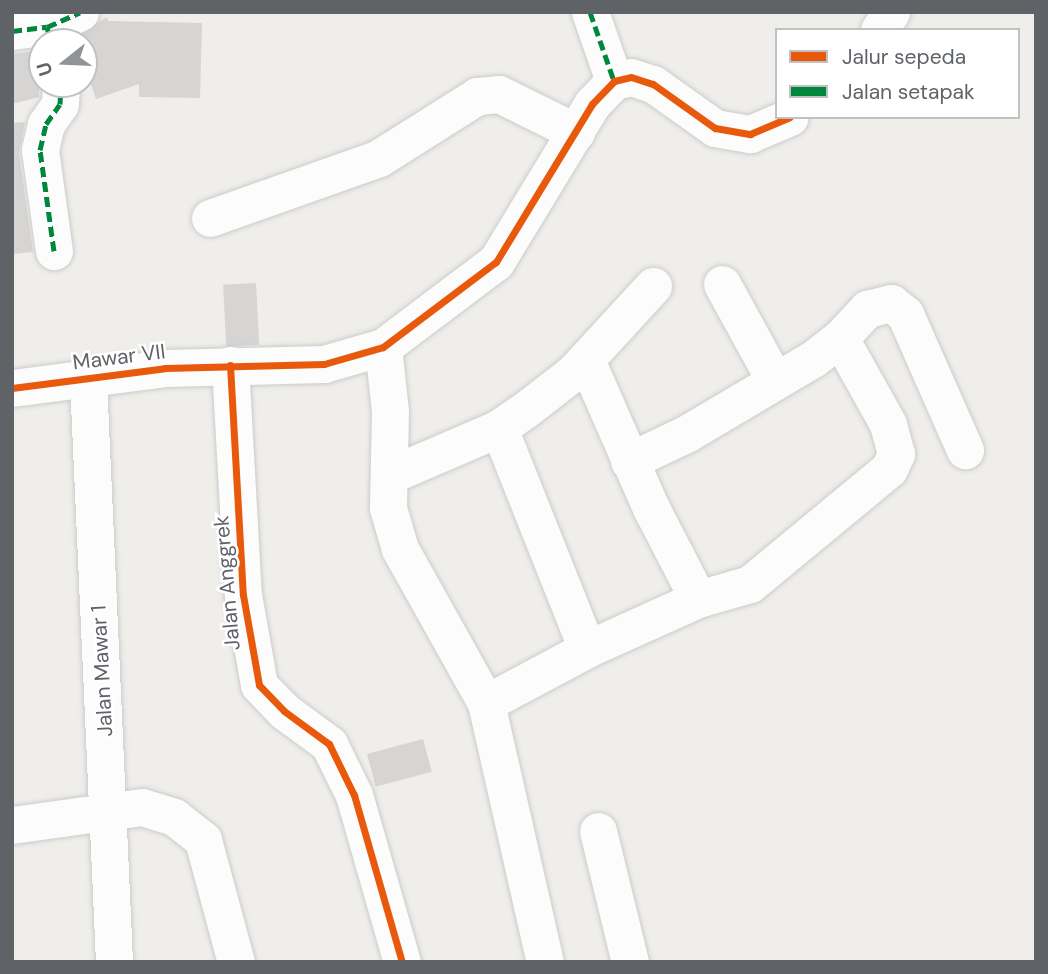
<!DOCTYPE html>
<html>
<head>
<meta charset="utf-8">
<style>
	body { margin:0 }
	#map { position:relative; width:1048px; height:974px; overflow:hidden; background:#efeeea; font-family:"DM Sans",sans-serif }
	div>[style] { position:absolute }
	.building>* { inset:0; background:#d6d5d3; transform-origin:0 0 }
	.roads { filter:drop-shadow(0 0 2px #cbcccc) drop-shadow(0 0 2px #cbcccc) }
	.minor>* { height:37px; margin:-18.5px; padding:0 18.5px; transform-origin:18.5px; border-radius:18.5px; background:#fdfcfc }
	.quiet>* { height:5px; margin-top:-2.5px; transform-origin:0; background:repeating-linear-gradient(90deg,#00873e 0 10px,transparent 0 15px) }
	.cycleway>* { height:7px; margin:-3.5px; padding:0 3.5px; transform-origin:3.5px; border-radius:3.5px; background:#e8590c }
	span { translate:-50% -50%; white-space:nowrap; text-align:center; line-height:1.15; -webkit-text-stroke:5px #fff; paint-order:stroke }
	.street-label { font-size:21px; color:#5f6368 }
	.frame { position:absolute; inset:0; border:14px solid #5f6368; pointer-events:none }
	.legend { position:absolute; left:775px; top:28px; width:245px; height:91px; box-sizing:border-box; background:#fff; border:2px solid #bfc1c3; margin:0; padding:9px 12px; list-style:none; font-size:21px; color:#5f6368 }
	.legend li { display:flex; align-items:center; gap:14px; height:35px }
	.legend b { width:35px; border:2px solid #bfc1c3 }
	.north { position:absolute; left:28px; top:28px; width:70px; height:70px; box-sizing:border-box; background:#fff; border:2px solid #bfc1c3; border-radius:50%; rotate:252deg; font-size:19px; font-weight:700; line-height:28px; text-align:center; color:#5f6368 }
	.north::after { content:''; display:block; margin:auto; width:24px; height:32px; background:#919496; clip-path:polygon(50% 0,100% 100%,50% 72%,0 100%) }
</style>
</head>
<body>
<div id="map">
	<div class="building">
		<i style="clip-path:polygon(107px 17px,108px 21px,202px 23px,200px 98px,139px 97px,139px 84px,96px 99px,84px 63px,84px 42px,75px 37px)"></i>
		<i style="clip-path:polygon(40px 50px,39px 97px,12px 104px,12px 54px)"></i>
		<i style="clip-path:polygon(25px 122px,19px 153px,33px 252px,12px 254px,12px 123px)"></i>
		<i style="left:256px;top:283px;width:62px;height:33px;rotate:87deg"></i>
		<i style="left:423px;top:739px;width:34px;height:58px;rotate:75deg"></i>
	</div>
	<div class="roads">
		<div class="minor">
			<i style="left:590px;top:12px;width:73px;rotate:70.8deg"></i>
			<i style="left:879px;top:30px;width:22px;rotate:-56deg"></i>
			<i style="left:12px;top:31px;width:35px;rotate:-7deg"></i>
			<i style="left:47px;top:27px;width:36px;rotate:-24deg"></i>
			<i style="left:210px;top:218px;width:179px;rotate:-19.5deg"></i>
			<i style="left:379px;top:158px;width:116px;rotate:-32.3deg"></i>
			<i style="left:477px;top:96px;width:22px;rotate:-5deg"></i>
			<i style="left:499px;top:94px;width:86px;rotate:26.3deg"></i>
			<i style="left:54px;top:251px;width:102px;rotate:-97.9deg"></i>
			<i style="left:40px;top:150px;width:27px;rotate:-77deg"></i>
			<i style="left:46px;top:124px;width:24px;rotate:-55deg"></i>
			<i style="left:60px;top:104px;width:20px;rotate:-87deg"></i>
			<i style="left:722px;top:284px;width:108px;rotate:61.3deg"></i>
			<i style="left:383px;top:347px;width:64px;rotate:83.8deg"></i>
			<i style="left:390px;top:411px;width:97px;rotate:91.2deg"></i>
			<i style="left:388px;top:508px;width:43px;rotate:73.7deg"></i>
			<i style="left:400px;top:549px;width:176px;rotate:60.8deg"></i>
			<i style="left:486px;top:703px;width:266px;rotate:77.2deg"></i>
			<i style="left:586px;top:360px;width:162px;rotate:66.3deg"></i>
			<i style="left:651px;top:508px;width:102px;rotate:62.7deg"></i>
			<i style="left:230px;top:365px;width:230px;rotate:86.8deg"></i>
			<i style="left:243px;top:595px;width:91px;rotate:79.9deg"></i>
			<i style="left:259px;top:685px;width:36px;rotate:46deg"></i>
			<i style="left:284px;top:711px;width:56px;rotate:36.3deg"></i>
			<i style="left:329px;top:744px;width:57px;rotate:63.9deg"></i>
			<i style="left:354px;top:795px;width:174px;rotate:74deg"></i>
			<i style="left:88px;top:380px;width:583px;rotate:87.44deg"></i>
			<i style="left:12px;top:388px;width:154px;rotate:-7.4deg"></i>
			<i style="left:165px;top:368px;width:159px;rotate:-1.4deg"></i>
			<i style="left:324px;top:364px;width:61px;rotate:-16.1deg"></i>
			<i style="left:383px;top:347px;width:141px;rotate:-37deg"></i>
			<i style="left:496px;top:262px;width:185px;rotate:-58.7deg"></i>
			<i style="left:592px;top:104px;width:32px;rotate:-46deg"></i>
			<i style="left:614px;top:81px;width:17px;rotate:-13deg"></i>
			<i style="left:631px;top:77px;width:23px;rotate:18deg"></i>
			<i style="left:653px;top:84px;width:76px;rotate:35.4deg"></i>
			<i style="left:715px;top:128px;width:36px;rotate:10deg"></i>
			<i style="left:750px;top:134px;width:43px;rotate:-23deg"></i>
			<i style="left:499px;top:428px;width:238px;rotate:68.3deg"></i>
			<i style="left:629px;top:461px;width:63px;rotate:-25.3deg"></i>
			<i style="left:686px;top:434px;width:147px;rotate:-30.6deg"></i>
			<i style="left:813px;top:359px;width:34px;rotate:-38deg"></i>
			<i style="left:840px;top:338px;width:40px;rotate:-47deg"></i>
			<i style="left:867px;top:309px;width:25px;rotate:-14deg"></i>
			<i style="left:891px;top:303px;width:18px;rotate:38deg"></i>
			<i style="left:905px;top:314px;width:149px;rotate:66.2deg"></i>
			<i style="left:390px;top:475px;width:119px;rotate:-23.3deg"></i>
			<i style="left:499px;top:428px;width:32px;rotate:-35deg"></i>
			<i style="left:525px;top:410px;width:62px;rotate:-37.8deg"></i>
			<i style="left:574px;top:372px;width:117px;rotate:-47.4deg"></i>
			<i style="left:486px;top:703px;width:115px;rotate:-28.1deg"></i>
			<i style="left:587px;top:649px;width:122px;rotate:-24.2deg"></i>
			<i style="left:698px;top:599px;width:54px;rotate:-16.1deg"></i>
			<i style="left:750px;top:584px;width:180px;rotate:-39.6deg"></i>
			<i style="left:889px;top:469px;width:17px;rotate:-65deg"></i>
			<i style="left:896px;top:454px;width:31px;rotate:-105deg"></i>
			<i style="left:888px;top:424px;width:98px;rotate:-119.2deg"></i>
			<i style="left:12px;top:825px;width:131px;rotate:-7.9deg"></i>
			<i style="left:142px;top:807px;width:34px;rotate:17deg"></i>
			<i style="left:174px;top:817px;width:37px;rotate:38deg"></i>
			<i style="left:203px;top:840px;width:126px;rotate:74.9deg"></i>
			<i style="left:598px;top:831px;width:135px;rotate:76.3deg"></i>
		</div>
	</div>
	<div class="quiet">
		<i style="left:590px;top:12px;width:73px;rotate:70.8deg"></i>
		<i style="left:47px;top:27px;width:16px;rotate:75deg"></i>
		<i style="left:12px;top:31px;width:35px;rotate:-7deg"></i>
		<i style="left:47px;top:27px;width:36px;rotate:-24deg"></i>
		<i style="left:54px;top:251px;width:102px;rotate:-97.9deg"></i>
		<i style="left:40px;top:150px;width:27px;rotate:-77deg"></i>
		<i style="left:46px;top:124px;width:24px;rotate:-55deg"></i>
		<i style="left:60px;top:104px;width:20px;rotate:-87deg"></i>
	</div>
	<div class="cycleway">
		<i style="left:230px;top:365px;width:230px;rotate:86.8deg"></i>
		<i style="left:243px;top:595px;width:91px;rotate:79.9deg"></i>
		<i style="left:259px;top:685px;width:36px;rotate:46deg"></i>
		<i style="left:284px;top:711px;width:56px;rotate:36.3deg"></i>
		<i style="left:329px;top:744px;width:57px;rotate:63.9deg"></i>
		<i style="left:354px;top:795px;width:174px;rotate:74deg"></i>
		<i style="left:12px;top:388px;width:154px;rotate:-7.4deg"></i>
		<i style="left:165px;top:368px;width:159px;rotate:-1.4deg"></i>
		<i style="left:324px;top:364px;width:61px;rotate:-16.1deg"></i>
		<i style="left:383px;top:347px;width:141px;rotate:-37deg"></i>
		<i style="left:496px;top:262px;width:185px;rotate:-58.7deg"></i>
		<i style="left:592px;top:104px;width:32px;rotate:-46deg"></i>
		<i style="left:614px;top:81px;width:17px;rotate:-13deg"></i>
		<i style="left:631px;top:77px;width:23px;rotate:18deg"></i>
		<i style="left:653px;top:84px;width:76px;rotate:35.4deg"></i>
		<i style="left:715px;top:128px;width:36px;rotate:10deg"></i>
		<i style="left:750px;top:134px;width:43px;rotate:-23deg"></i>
	</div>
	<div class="street-label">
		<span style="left:119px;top:357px;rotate:-7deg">Mawar VII</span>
		<span style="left:227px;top:583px;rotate:-95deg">Jalan Anggrek</span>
		<span style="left:102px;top:671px;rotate:-93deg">Jalan Mawar 1</span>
	</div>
	<div class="frame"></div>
	<ul class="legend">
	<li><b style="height:9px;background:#e8590c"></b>Jalur sepeda</li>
	<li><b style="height:9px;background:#00873e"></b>Jalan setapak</li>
	</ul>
	<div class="north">U</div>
</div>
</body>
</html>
